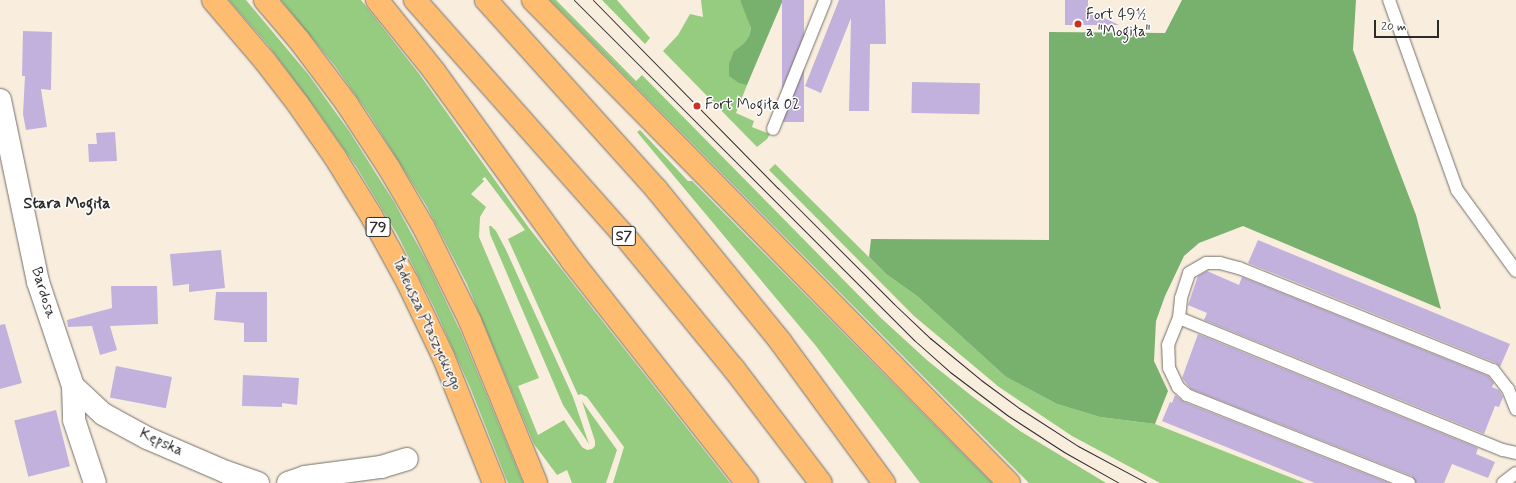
<!DOCTYPE html>
<html>
<head>
<meta charset="utf-8">
<style>
	body { margin:0 }
	#map { position:relative; width:1516px; height:483px; overflow:hidden; background:#f9eede; font-family:Mynerve,sans-serif }
	div>[style] { position:absolute }
	.green>* { inset:0; background:#95cc7f }
	.forest>* { inset:0; background:#78b06e }
	.building>* { inset:0; background:#c2b1dd; transform-origin:0 0 }
	.roads { filter:drop-shadow(0 0 1px #736f6a) drop-shadow(0 0 1px #736f6a) }
	.service>* { height:12px; margin:-6px; padding:0 6px; transform-origin:6px; border-radius:6px; background:#fff }
	.minor>* { height:22px; margin:-11px; padding:0 11px; transform-origin:11px; border-radius:11px; background:#fff }
	.primary>* { height:22px; margin:-11px; padding:0 11px; transform-origin:11px; border-radius:11px; background:#fdbc70 }
	.motorway>* { height:22px; margin:-11px; padding:0 11px; transform-origin:11px; border-radius:11px; background:#fdbc70 }
	.tram>* { height:1px; margin:-0.5px; padding:0 0.5px; transform-origin:0.5px; border-radius:0.5px; background:#2b2b2b }
	.dots>* { width:11px; height:11px; translate:-50% -50%; box-sizing:border-box; border:2px solid #fff; border-radius:50% }
	span { translate:-50% -50%; white-space:nowrap; text-align:center; line-height:1.15; -webkit-text-stroke:3px #fff; paint-order:stroke }
	.shield-label span { padding:1px 3px; background:#fff; border:1px solid; border-radius:3px; -webkit-text-stroke-width:0 }
	.shield-label { font-size:14px; color:#2b2b2b; font-weight:700 }
	.poi-label { font-size:15px; color:#2b2b2b }
	.left { translate:0 -50%; text-align:left }
	.street-label { font-size:15px; color:#2b2b2b }
	.neighbourhood-label { font-size:16px; color:#2b2b2b; font-weight:700 }
	.scale { position:absolute; left:1374px; top:20px; width:65px; height:18px; box-sizing:border-box; border:2px solid #2b2b2b; border-top:0; padding-left:5px; font-size:12px; line-height:14px; white-space:nowrap; color:#2b2b2b; -webkit-text-stroke:3px #fff; paint-order:stroke }
</style>
</head>
<body>
<div id="map">
	<div class="green">
		<i style="clip-path:polygon(229px 0,246px 0,308px 74px,349px 131px,394px 202px,427px 262px,461px 333px,523px 483px,508px 483px,470px 387px,434px 307px,397px 234px,356px 166px,314px 106px,268px 45px)"></i>
		<i style="clip-path:polygon(281px 0,361px 0,420px 75px,529px 228px,730px 483px,613px 483px,624px 447px,587px 397px,581px 394px,578px 395px,508px 239px,525px 230px,485px 177px,482px 179px,484px 181px,471px 194px,486px 207px,480px 217px,479px 237px,539px 378px,518px 386px,538px 435px,564px 420px,582px 447px,587px 450px,592px 449px,595px 446px,595px 441px,582px 401px,617px 450px,606px 483px,572px 483px,567px 470px,557px 475px,534px 444px,467px 284px,426px 205px,369px 114px,335px 66px)"></i>
		<i style="clip-path:polygon(550px 0,556px 0,636px 81px,642px 75px,881px 318px,928px 361px,973px 397px,1020px 431px,1106px 483px,1029px 483px)"></i>
		<i style="clip-path:polygon(602px 0,617px 0,650px 38px,645px 44px)"></i>
		<i style="clip-path:polygon(701px 0,740px 0,750px 22px,751px 28px,749px 36px,744px 43px,734px 51px,747px 85px,736px 113px,754px 121px,752px 127px,770px 134px,767px 139px,757px 147px,663px 51px,678px 35px,690px 14px,703px 17px)"></i>
		<i style="clip-path:polygon(640px 130px,688px 181px,692px 181px,992px 483px,920px 483px,816px 346px,637px 132px)"></i>
		<i style="clip-path:polygon(775px 164px,886px 274px,917px 296px,1006px 377px,1057px 404px,1100px 417px,1155px 424px,1305px 483px,1160px 483px,1072px 436px,999px 387px,914px 316px,769px 170px)"></i>
		<i style="clip-path:polygon(489px 226px,491px 226px,496px 231px,506px 250px,573px 397px,589px 444px,563px 405px,490px 234px)"></i>
	</div>
	<div class="forest">
		<i style="clip-path:polygon(740px 0,783px 0,747px 85px,739px 83px,729px 76px,729px 64px,734px 51px,744px 43px,749px 36px,751px 28px)"></i>
		<i style="clip-path:polygon(1182px 0,1356px 0,1353px 50px,1416px 215px,1441px 309px,1243px 226px,1199px 243px,1184px 256px,1165px 296px,1156px 321px,1154px 361px,1168px 391px,1155px 424px,1100px 417px,1057px 404px,1006px 377px,917px 296px,886px 274px,869px 257px,871px 239px,1049px 240px,1049px 32px,1165px 33px)"></i>
	</div>
	<div class="building">
		<i style="left:782px;top:0;width:22px;height:122px"></i>
		<i style="clip-path:polygon(839px 0,885px 0,886px 44px,870px 44px,869px 111px,849px 111px,851px 18px,821px 93px,805px 86px)"></i>
		<i style="clip-path:polygon(1065px 0,1088px 0,1088px 10px,1119px 25px,1065px 25px)"></i>
		<i style="clip-path:polygon(23px 31px,52px 32px,51px 90px,41px 89px,47px 127px,26px 130px,23px 114px,25px 76px,22px 76px)"></i>
		<i style="left:912px;top:82px;width:68px;height:31px;rotate:1deg"></i>
		<i style="clip-path:polygon(115px 132px,117px 161px,89px 162px,88px 144px,97px 144px,96px 133px)"></i>
		<i style="clip-path:polygon(1258px 240px,1510px 344px,1500px 367px,1496px 363px,1248px 263px)"></i>
		<i style="clip-path:polygon(221px 250px,225px 288px,189px 292px,189px 284px,173px 286px,170px 254px)"></i>
		<i style="clip-path:polygon(1207px 271px,1239px 285px,1242px 277px,1488px 376px,1494px 383px,1492px 387px,1499px 390px,1503px 397px,1499px 407px,1495px 406px,1484px 434px,1204px 320px,1207px 313px,1188px 305px,1198px 276px)"></i>
		<i style="clip-path:polygon(111px 286px,157px 286px,158px 324px,110px 326px,117px 350px,100px 355px,92px 326px,68px 327px,67px 320px,112px 308px)"></i>
		<i style="clip-path:polygon(216px 292px,267px 292px,267px 342px,244px 342px,244px 323px,214px 320px)"></i>
		<i style="clip-path:polygon(5px 324px,22px 383px,0 389px,0 325px)"></i>
		<i style="clip-path:polygon(1198px 334px,1478px 448px,1476px 454px,1495px 462px,1488px 478px,1452px 464px,1444px 483px,1416px 483px,1412px 476px,1191px 389px,1182px 378px)"></i>
		<i style="left:116px;top:366px;width:57px;height:32px;rotate:11deg"></i>
		<i style="clip-path:polygon(243px 375px,299px 378px,297px 405px,282px 403px,282px 407px,242px 406px)"></i>
		<i style="clip-path:polygon(1175px 395px,1184px 402px,1389px 483px,1315px 483px,1162px 421px,1170px 402px,1172px 403px)"></i>
		<i style="left:56px;top:410px;width:58px;height:43px;rotate:76deg"></i>
	</div>
	<div class="roads">
		<div class="service">
			<i style="left:1389px;top:0;width:202px;rotate:70.3deg"></i>
			<i style="left:1457px;top:190px;width:100px;rotate:53.9deg"></i>
			<i style="left:773px;top:129px;width:139px;rotate:-68deg"></i>
			<i style="left:1179px;top:318px;width:350px;rotate:22.2deg"></i>
			<i style="left:1503px;top:450px;width:13px;rotate:13deg"></i>
			<i style="left:1409px;top:483px;width:239px;rotate:-158.4deg"></i>
			<i style="left:1187px;top:395px;width:12px;rotate:-138deg"></i>
			<i style="left:1178px;top:387px;width:21px;rotate:-115deg"></i>
			<i style="left:1169px;top:368px;width:23px;rotate:-92deg"></i>
			<i style="left:1168px;top:345px;width:29px;rotate:-68deg"></i>
			<i style="left:1179px;top:318px;width:20px;rotate:-84deg"></i>
			<i style="left:1181px;top:298px;width:26px;rotate:-72deg"></i>
			<i style="left:1189px;top:273px;width:20px;rotate:-30deg"></i>
			<i style="left:1206px;top:263px;width:14px"></i>
			<i style="left:1220px;top:263px;width:20px;rotate:15deg"></i>
			<i style="left:1239px;top:268px;width:274px;rotate:21.9deg"></i>
			<i style="left:1493px;top:370px;width:24px;rotate:52deg"></i>
			<i style="left:1508px;top:389px;width:22px;rotate:68deg"></i>
			<i style="left:1503px;top:483px;width:16px;rotate:-38deg"></i>
		</div>
		<div class="minor">
			<i style="left:0;top:100px;width:186px;rotate:78.2deg"></i>
			<i style="left:38px;top:282px;width:110px;rotate:71.4deg"></i>
			<i style="left:73px;top:386px;width:34px;rotate:88deg"></i>
			<i style="left:74px;top:420px;width:66px;rotate:71.6deg"></i>
			<i style="left:73px;top:386px;width:41px;rotate:43deg"></i>
			<i style="left:103px;top:414px;width:50px;rotate:28.6deg"></i>
			<i style="left:147px;top:438px;width:86px;rotate:23.3deg"></i>
			<i style="left:226px;top:472px;width:34px;rotate:19deg"></i>
			<i style="left:288px;top:483px;width:18px;rotate:-19deg"></i>
			<i style="left:305px;top:477px;width:77px;rotate:-7.5deg"></i>
			<i style="left:381px;top:467px;width:27px;rotate:-17deg"></i>
		</div>
		<div class="primary">
			<i style="left:213px;top:0;width:80px;rotate:49.6deg"></i>
			<i style="left:265px;top:61px;width:54px;rotate:52.5deg"></i>
			<i style="left:298px;top:104px;width:65px;rotate:55.1deg"></i>
			<i style="left:335px;top:157px;width:70px;rotate:58.3deg"></i>
			<i style="left:372px;top:217px;width:75px;rotate:61.4deg"></i>
			<i style="left:408px;top:283px;width:81px;rotate:64.4deg"></i>
			<i style="left:443px;top:356px;width:137px;rotate:68.1deg"></i>
			<i style="left:265px;top:0;width:52px;rotate:49.6deg"></i>
			<i style="left:299px;top:40px;width:80px;rotate:53.1deg"></i>
			<i style="left:347px;top:104px;width:77px;rotate:56.7deg"></i>
			<i style="left:389px;top:168px;width:69px;rotate:59.7deg"></i>
			<i style="left:424px;top:228px;width:104px;rotate:63.7deg"></i>
			<i style="left:470px;top:321px;width:175px;rotate:67.8deg"></i>
		</div>
		<div class="motorway">
			<i style="left:377px;top:0;width:91px;rotate:51.2deg"></i>
			<i style="left:434px;top:71px;width:235px;rotate:54deg"></i>
			<i style="left:572px;top:261px;width:283px;rotate:51.8deg"></i>
			<i style="left:415px;top:0;width:313px;rotate:48.4deg"></i>
			<i style="left:623px;top:234px;width:175px;rotate:50.6deg"></i>
			<i style="left:734px;top:369px;width:143px;rotate:52.7deg"></i>
			<i style="left:486px;top:0;width:256px;rotate:48deg"></i>
			<i style="left:657px;top:190px;width:195px;rotate:50.8deg"></i>
			<i style="left:780px;top:341px;width:176px;rotate:53.8deg"></i>
			<i style="left:533px;top:0;width:678px;rotate:45.42deg"></i>
		</div>
	</div>
	<div class="tram">
		<i style="left:574px;top:0;width:481px;rotate:45deg"></i>
		<i style="left:914px;top:340px;width:48px;rotate:41.6deg"></i>
		<i style="left:950px;top:372px;width:71px;rotate:37deg"></i>
		<i style="left:1007px;top:415px;width:68px;rotate:33deg"></i>
		<i style="left:1064px;top:452px;width:63px;rotate:29.4deg"></i>
		<i style="left:593px;top:0;width:264px;rotate:45.5deg"></i>
		<i style="left:778px;top:188px;width:164px;rotate:45deg"></i>
		<i style="left:894px;top:304px;width:50px;rotate:43.4deg"></i>
		<i style="left:930px;top:338px;width:66px;rotate:39.5deg"></i>
		<i style="left:981px;top:380px;width:47px;rotate:36.4deg"></i>
		<i style="left:1019px;top:408px;width:70px;rotate:32.8deg"></i>
		<i style="left:1078px;top:446px;width:78px;rotate:28.2deg"></i>
	</div>
	<div class="dots">
		<i style="left:1078px;top:24px;background:#c8321e"></i>
		<i style="left:697px;top:106px;background:#c8321e"></i>
	</div>
	<div class="shield-label">
		<span style="left:378px;top:227px">79</span>
		<span style="left:624px;top:236px">S7</span>
	</div>
	<div class="poi-label">
		<span class="left" style="left:1086px;top:24px">Fort 49½<br>a "Mogiła"</span>
		<span class="left" style="left:705px;top:106px">Fort Mogiła 02</span>
	</div>
	<div class="street-label">
		<span style="left:43px;top:293px;rotate:73deg">Bardosa</span>
		<span style="left:426px;top:324px;rotate:65deg">Tadeusza Ptaszyckiego</span>
		<span style="left:161px;top:443px;rotate:25deg">Kępska</span>
	</div>
	<div class="neighbourhood-label">
		<span style="left:67px;top:204px">Stara Mogiła</span>
	</div>
	<div class="scale">20 m</div>
</div>
</body>
</html>
